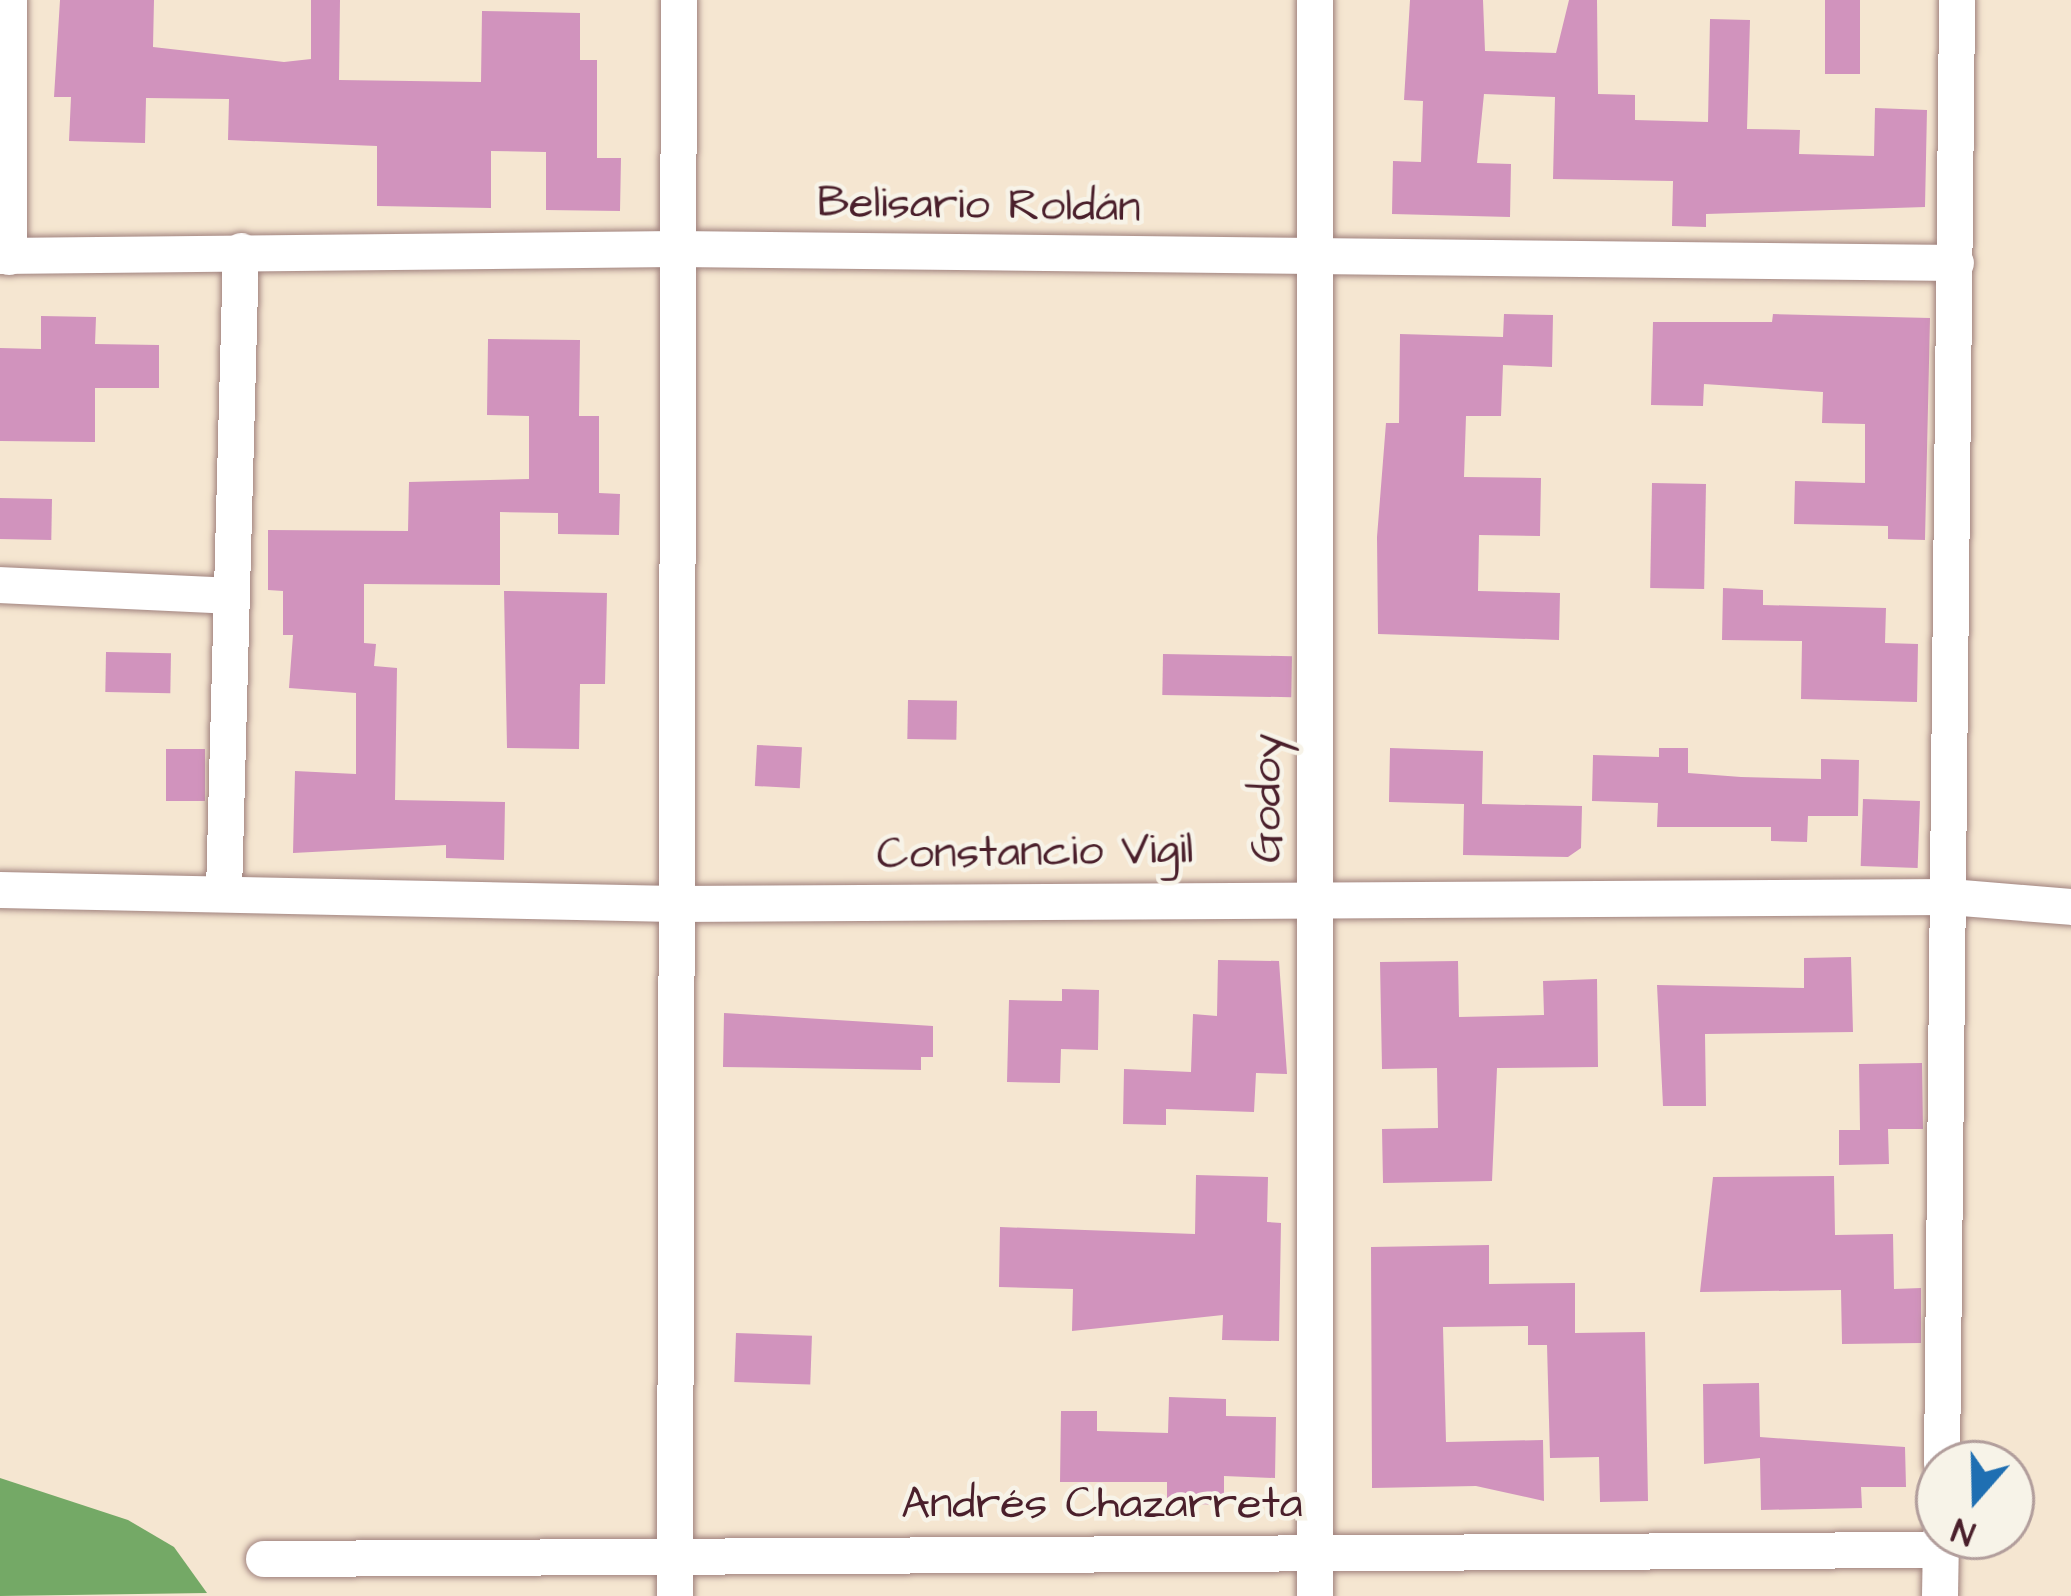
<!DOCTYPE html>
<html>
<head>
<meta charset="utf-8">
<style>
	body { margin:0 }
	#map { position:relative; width:2071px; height:1596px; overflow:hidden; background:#f5e6d1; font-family:"Architects Daughter",sans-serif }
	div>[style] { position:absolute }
	.forest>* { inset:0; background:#74a966 }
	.building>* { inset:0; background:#d193bd; transform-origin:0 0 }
	.roads { filter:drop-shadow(0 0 3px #a0827e) drop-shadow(0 0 3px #a0827e) }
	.minor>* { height:36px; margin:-18px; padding:0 18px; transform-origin:18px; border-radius:18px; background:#fff }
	span { translate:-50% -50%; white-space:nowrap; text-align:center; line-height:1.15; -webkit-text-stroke:9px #f7f3e8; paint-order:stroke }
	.street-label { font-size:45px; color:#4a1f2b }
	.north { position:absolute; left:1915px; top:1440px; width:120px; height:120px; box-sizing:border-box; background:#f7f3e8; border:3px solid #b29e9c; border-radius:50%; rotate:200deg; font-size:33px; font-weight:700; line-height:48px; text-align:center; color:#4a1f2b }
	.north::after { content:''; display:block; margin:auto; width:42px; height:54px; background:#1f6fb2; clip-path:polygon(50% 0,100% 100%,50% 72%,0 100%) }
</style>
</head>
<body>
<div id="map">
	<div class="forest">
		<i style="clip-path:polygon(0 1478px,128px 1520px,174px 1547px,207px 1593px,0 1596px)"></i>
	</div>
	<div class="building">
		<i style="clip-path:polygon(60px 0,154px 0,153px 47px,284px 62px,311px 59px,311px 0,340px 0,339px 80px,481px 82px,482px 11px,580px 13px,580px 60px,597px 60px,597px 158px,621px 158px,620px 211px,546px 210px,546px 152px,491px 151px,491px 208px,377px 206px,377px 146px,228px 140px,229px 99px,146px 98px,145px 143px,69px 141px,71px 97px,54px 97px)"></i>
		<i style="clip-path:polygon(1410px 0,1483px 0,1485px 51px,1556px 53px,1569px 0,1597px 0,1598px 94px,1635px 95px,1635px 120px,1708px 122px,1710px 19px,1750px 20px,1747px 129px,1800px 130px,1799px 154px,1874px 156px,1875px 108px,1927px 110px,1925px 207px,1706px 214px,1706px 227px,1672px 226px,1673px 181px,1553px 179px,1555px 97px,1484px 94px,1477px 163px,1511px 164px,1510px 217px,1392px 214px,1393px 161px,1421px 162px,1423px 101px,1404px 100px)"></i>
		<i style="left:1825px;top:0;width:35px;height:74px"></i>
		<i style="clip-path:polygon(1504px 314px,1553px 315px,1552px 367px,1503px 365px,1501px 416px,1466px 416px,1464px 477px,1541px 478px,1540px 536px,1479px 535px,1478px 591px,1560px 593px,1559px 640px,1378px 634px,1377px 537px,1386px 423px,1399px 423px,1400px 334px,1503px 337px)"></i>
		<i style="clip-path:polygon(1773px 314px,1930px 318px,1925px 540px,1888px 539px,1888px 526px,1794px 524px,1795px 481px,1865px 483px,1865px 424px,1822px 423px,1823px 392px,1704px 384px,1703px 406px,1651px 405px,1653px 322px,1772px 322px)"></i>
		<i style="clip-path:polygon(41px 316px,96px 317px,95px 344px,159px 345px,159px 388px,95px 388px,95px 442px,0 441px,0 348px,41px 349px)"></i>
		<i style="clip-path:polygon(488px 339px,580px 340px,579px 416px,599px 416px,599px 493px,620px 494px,619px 535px,558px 534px,558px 513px,500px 512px,500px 585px,364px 584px,364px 643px,376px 644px,374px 666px,397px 668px,395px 800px,505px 802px,504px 860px,446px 858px,446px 845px,293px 853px,295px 771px,356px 774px,356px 693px,289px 688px,293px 635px,283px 635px,283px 591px,268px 590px,268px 530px,408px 531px,409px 482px,529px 479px,529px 416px,487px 415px)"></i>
		<i style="left:1652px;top:483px;width:54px;height:105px;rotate:1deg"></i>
		<i style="left:0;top:498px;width:52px;height:41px;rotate:1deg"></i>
		<i style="clip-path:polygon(1723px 588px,1763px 590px,1763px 605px,1886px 608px,1885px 643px,1918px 644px,1917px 702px,1801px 699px,1802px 641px,1722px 640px)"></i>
		<i style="clip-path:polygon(504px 591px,607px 593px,605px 684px,580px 684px,579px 749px,507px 748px)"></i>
		<i style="left:106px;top:652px;width:65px;height:40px;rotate:1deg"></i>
		<i style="left:1163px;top:654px;width:129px;height:41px;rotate:1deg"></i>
		<i style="left:908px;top:700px;width:49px;height:39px;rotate:1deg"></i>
		<i style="left:757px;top:745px;width:45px;height:41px;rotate:3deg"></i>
		<i style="clip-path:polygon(1390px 748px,1483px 751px,1482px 804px,1582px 806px,1581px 848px,1568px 857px,1463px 855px,1464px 804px,1389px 802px)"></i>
		<i style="clip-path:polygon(1659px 748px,1688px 748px,1688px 773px,1741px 777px,1821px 779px,1821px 759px,1859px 760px,1858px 816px,1808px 816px,1807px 842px,1771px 841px,1771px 827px,1657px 827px,1658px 803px,1592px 801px,1593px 755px,1659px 757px)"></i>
		<i style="left:166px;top:749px;width:39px;height:52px"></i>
		<i style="left:1863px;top:799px;width:57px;height:67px;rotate:2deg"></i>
		<i style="clip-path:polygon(1851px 957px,1853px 1032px,1705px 1034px,1706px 1106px,1663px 1106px,1657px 985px,1804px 988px,1804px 958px)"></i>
		<i style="clip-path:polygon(1218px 960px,1279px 961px,1287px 1074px,1256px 1073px,1254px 1112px,1166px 1109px,1166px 1125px,1123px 1124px,1124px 1069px,1191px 1072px,1193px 1014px,1217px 1016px)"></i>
		<i style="clip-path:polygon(1458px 961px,1459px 1017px,1544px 1015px,1543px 981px,1597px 979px,1598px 1067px,1497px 1068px,1492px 1181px,1383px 1183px,1382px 1129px,1438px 1128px,1437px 1068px,1382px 1069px,1380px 962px)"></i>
		<i style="clip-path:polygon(1062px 989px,1099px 990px,1098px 1050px,1061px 1049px,1060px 1083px,1007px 1082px,1009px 1000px,1062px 1001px)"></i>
		<i style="clip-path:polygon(724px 1013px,933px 1026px,933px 1057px,921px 1057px,921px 1070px,723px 1067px)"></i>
		<i style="clip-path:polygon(1922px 1063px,1923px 1129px,1888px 1129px,1889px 1164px,1839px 1165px,1839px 1130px,1860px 1130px,1859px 1064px)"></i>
		<i style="clip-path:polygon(1196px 1175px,1268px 1177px,1267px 1222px,1281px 1223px,1279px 1341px,1222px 1340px,1223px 1315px,1072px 1331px,1073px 1289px,999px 1287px,1000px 1227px,1195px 1234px)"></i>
		<i style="clip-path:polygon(1834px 1176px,1835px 1235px,1893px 1234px,1894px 1289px,1921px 1288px,1921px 1343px,1842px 1344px,1841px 1290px,1700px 1292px,1713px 1177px)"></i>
		<i style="clip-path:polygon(1489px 1245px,1489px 1284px,1575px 1283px,1575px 1333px,1645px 1332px,1648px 1501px,1600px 1502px,1599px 1457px,1550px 1458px,1547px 1345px,1528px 1345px,1528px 1326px,1443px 1327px,1446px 1442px,1543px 1440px,1544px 1501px,1476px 1486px,1372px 1488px,1371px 1247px)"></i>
		<i style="left:736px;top:1333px;width:76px;height:49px;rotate:2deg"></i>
		<i style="clip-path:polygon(1759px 1383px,1760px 1437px,1905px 1447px,1906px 1487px,1861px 1487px,1862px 1508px,1761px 1510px,1760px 1458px,1704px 1464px,1703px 1384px)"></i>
		<i style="clip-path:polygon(1169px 1397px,1226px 1399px,1226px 1416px,1276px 1417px,1275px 1478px,1224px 1476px,1224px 1505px,1167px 1503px,1167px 1482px,1060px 1482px,1061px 1411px,1097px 1411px,1097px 1431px,1168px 1433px)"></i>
	</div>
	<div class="roads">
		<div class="minor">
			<i style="left:1315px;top:0;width:1596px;rotate:90deg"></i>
			<i style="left:0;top:256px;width:676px;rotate:-0.59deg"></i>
			<i style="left:676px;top:249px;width:1280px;rotate:0.63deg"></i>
			<i style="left:9px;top:257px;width:257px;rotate:-90deg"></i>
			<i style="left:0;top:585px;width:232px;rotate:2.7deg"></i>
			<i style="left:0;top:890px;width:675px;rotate:1.19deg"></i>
			<i style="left:675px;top:904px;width:1275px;rotate:-0.31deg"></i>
			<i style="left:1950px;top:897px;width:121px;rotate:4.7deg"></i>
			<i style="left:224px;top:892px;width:641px;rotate:-88.48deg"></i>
			<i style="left:1942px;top:1464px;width:1464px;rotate:-89.41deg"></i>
			<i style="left:264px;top:1559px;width:1677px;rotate:-0.31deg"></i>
			<i style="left:675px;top:1596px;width:1596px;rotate:-89.86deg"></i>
			<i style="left:1940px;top:1596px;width:60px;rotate:-89deg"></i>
		</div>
	</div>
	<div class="street-label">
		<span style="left:979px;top:206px;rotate:1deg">Belisario Roldán</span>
		<span style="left:1268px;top:798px;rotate:-90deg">Godoy</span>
		<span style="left:1035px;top:853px;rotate:-1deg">Constancio Vigil</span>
		<span style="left:1102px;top:1505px">Andrés Chazarreta</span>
	</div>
	<div class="north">N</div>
</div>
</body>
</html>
